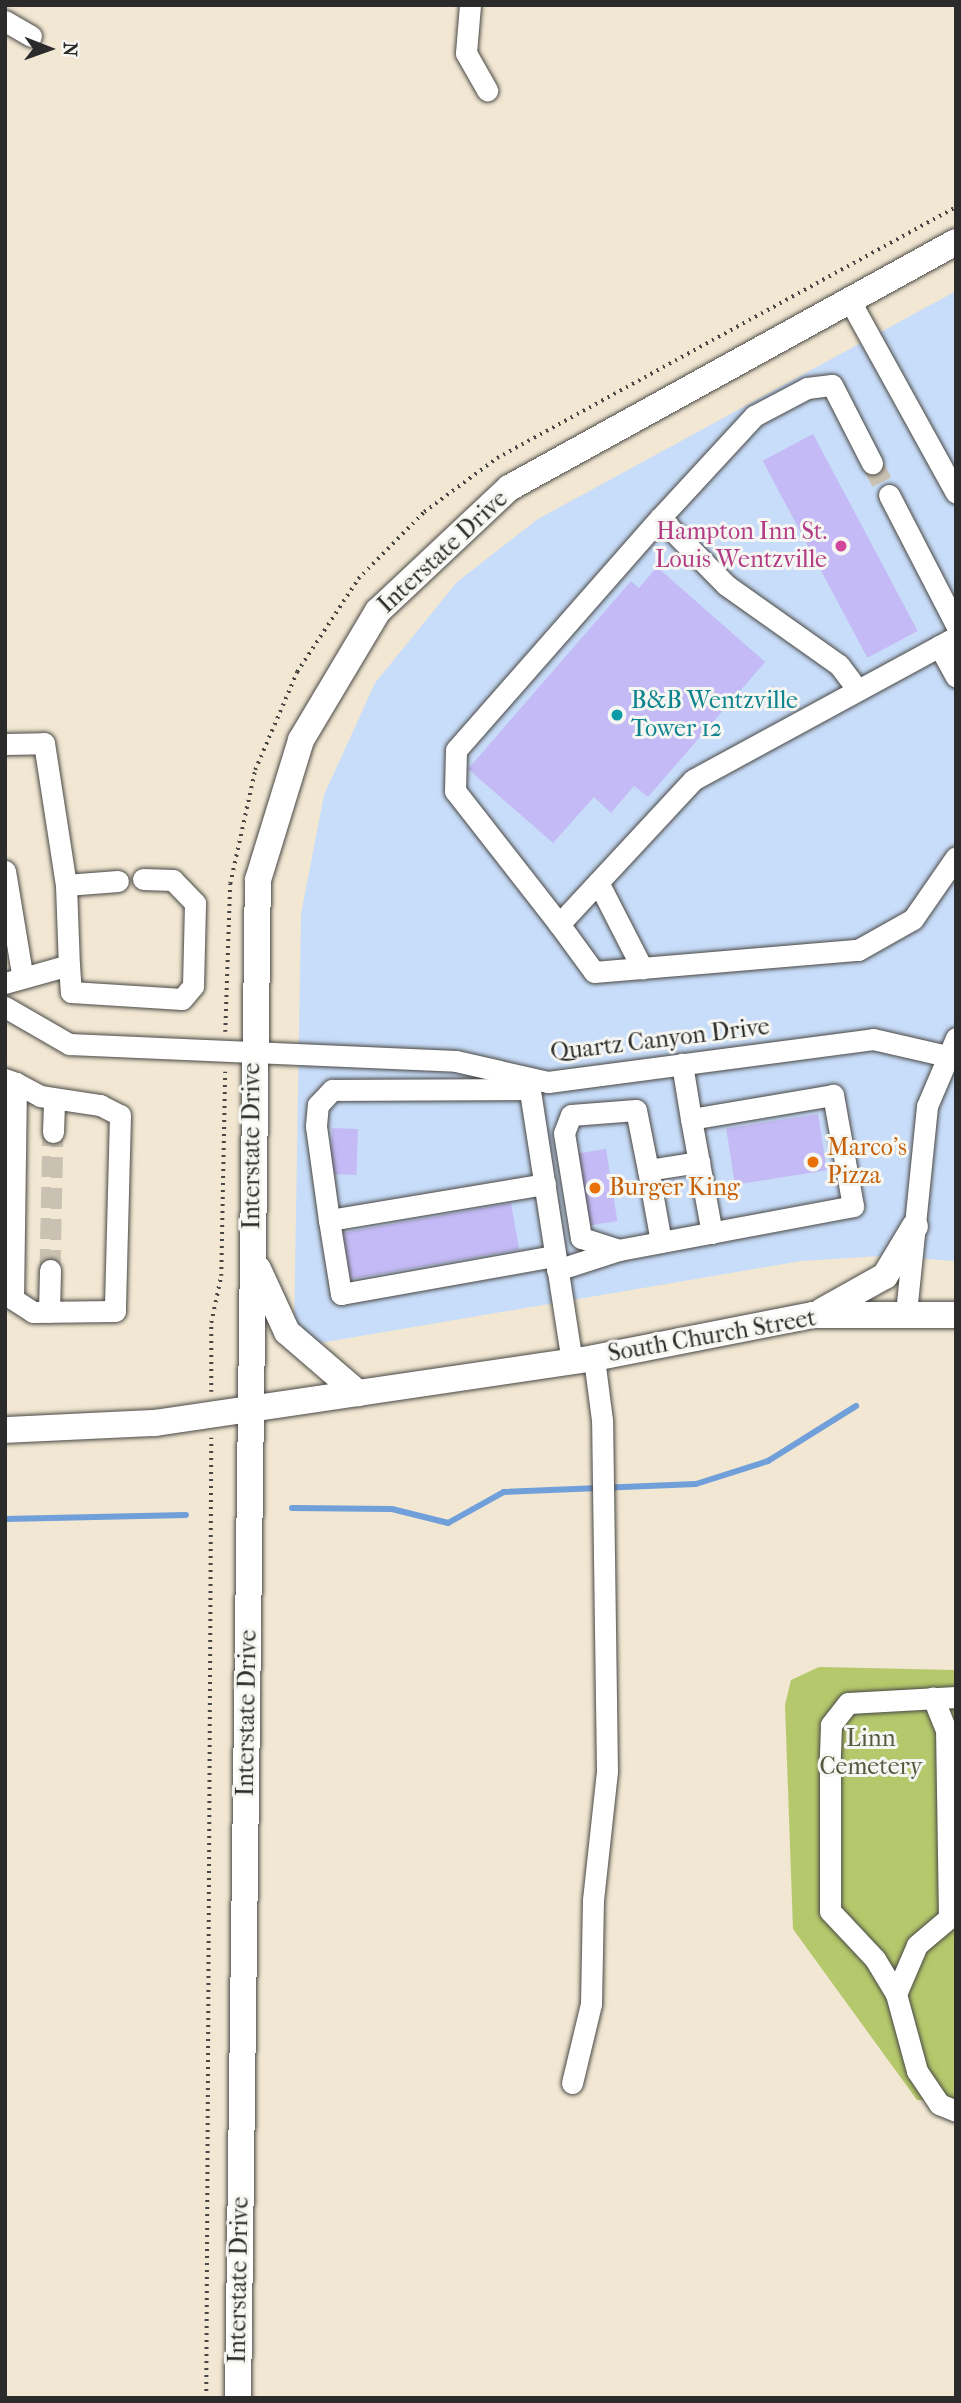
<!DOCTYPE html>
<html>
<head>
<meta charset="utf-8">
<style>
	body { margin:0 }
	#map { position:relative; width:961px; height:2403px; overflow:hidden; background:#f1e7d2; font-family:"IM FELL French Canon",serif }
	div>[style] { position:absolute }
	.built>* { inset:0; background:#c8ddf9 }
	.green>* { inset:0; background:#b5c86b }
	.stream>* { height:6px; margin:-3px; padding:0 3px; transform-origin:3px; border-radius:3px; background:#719fda }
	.building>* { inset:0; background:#c4baf5; transform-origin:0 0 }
	.minor-tunnel>* { height:21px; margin-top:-10.5px; transform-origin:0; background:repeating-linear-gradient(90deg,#c9c1b1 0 21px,transparent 0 31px) }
	.path>* { height:3.5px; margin-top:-1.75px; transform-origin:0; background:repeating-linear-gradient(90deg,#494744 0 2px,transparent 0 7px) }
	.roads { filter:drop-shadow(0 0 2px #494744) drop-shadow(0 0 2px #494744) }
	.minor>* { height:21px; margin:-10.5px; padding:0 10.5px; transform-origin:10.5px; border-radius:10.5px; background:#fff }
	.major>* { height:26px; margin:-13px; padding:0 13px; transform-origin:13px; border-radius:13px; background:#fff }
	.dots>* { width:19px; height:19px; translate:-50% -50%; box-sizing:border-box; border:4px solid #f6f6f2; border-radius:50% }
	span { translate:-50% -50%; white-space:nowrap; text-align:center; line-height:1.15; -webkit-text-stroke:6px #f6f6f2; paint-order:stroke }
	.hotel-label { font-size:24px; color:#b23c85 }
	.right { translate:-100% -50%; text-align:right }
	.street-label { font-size:24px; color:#2b2b2b }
	.culture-label { font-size:24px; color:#0d838f }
	.left { translate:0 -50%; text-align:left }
	.food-label { font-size:24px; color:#c56008 }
	.park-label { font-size:24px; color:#545a3e }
	.frame { position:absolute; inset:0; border:7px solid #2b2b2b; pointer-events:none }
	.north { position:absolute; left:14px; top:14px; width:70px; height:70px; -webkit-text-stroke:5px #f6f6f2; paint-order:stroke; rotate:91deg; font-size:19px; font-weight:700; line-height:28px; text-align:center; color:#2b2b2b }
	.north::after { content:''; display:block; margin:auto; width:24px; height:32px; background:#2b2b2b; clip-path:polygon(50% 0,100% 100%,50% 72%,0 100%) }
</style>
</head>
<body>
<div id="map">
	<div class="built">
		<i style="clip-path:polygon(956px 291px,956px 1261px,880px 1256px,801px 1261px,314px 1344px,294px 1331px,301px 914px,324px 795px,375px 683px,457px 582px,538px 519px)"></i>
	</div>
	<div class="green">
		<i style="clip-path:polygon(819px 1667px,956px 1670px,956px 2101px,917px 2100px,793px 1929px,785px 1705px,791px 1680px)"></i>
	</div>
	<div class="stream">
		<i style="left:292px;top:1508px;width:100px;rotate:0.6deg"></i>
		<i style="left:392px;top:1509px;width:58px;rotate:14deg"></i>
		<i style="left:448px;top:1523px;width:64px;rotate:-29deg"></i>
		<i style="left:504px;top:1492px;width:192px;rotate:-2.4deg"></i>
		<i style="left:696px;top:1484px;width:76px;rotate:-17.7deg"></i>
		<i style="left:768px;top:1461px;width:104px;rotate:-32deg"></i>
		<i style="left:5px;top:1519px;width:181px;rotate:-1.3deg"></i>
	</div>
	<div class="building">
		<i style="left:813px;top:434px;width:223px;height:57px;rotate:62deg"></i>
		<i style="clip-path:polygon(657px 567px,765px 662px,648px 797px,634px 786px,611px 813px,594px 797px,553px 843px,468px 769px,631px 581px,639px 588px)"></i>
		<i style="left:818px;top:1114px;width:57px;height:93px;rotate:81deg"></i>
		<i style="left:332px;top:1128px;width:26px;height:46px;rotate:2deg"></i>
		<i style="left:606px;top:1149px;width:73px;height:34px;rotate:81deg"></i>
		<i style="left:511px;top:1203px;width:47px;height:171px;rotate:80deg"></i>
	</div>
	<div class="minor-tunnel">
		<i style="left:872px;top:463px;width:36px;rotate:62deg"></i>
		<i style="left:50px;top:1270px;width:138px;rotate:-88.8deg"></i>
	</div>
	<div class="path">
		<i style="left:225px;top:1032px;width:148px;rotate:-88.1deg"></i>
		<i style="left:230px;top:884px;width:117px;rotate:-77.6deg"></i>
		<i style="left:255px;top:770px;width:107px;rotate:-66.8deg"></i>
		<i style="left:297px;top:672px;width:111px;rotate:-56.7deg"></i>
		<i style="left:358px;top:579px;width:94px;rotate:-45.4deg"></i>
		<i style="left:424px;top:512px;width:91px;rotate:-36.5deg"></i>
		<i style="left:497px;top:458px;width:523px;rotate:-28.67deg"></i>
		<i style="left:211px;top:1392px;width:69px;rotate:-90deg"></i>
		<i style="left:211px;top:1323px;width:48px;rotate:-78deg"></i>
		<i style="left:221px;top:1276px;width:204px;rotate:-88.9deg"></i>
		<i style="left:206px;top:2398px;width:960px;rotate:-89.7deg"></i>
	</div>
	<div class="roads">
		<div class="minor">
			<i style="left:470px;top:5px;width:48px;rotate:94.8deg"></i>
			<i style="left:466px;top:53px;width:43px;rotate:60.4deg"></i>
			<i style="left:5px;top:21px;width:30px;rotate:30deg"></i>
			<i style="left:850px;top:301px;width:219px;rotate:61.1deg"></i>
			<i style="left:889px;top:495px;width:146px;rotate:62.7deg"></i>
			<i style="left:660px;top:518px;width:139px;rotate:-47.3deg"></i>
			<i style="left:754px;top:416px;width:60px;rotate:-27.8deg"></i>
			<i style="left:807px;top:388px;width:25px;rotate:-7deg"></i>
			<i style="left:832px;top:385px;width:88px;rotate:62.9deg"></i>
			<i style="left:956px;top:637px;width:299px;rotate:151.5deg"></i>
			<i style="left:693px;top:780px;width:197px;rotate:132.9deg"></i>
			<i style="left:559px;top:924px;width:59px;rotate:53.9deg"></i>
			<i style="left:594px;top:972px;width:265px;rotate:-4.8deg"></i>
			<i style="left:858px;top:950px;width:63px;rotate:-29.4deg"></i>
			<i style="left:913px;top:919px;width:75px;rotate:-55.3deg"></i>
			<i style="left:939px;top:646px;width:35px;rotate:61deg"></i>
			<i style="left:5px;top:744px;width:39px;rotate:-1deg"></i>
			<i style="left:44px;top:743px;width:144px;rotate:81.2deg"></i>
			<i style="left:66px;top:885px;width:80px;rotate:87.9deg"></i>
			<i style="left:5px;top:871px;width:104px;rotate:80.6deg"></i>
			<i style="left:598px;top:882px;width:97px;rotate:62.9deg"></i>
			<i style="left:66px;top:885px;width:52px;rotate:-4.4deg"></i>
			<i style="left:559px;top:924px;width:169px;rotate:-128deg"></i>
			<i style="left:455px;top:791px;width:41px;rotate:-88.6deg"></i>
			<i style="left:456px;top:750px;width:309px;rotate:-48.7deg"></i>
			<i style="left:660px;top:518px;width:94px;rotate:45.4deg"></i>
			<i style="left:726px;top:585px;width:138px;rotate:35.3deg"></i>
			<i style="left:839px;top:665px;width:31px;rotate:53deg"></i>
			<i style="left:5px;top:983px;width:66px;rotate:-15.7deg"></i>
			<i style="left:69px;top:965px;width:27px;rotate:86deg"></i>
			<i style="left:71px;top:992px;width:111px;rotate:3.6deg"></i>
			<i style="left:182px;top:999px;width:17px;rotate:-50deg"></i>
			<i style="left:193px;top:986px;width:83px;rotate:-88.6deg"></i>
			<i style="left:195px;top:903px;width:32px;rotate:-134deg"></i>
			<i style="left:173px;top:880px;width:30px;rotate:-178deg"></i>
			<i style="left:5px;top:1007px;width:74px;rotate:30deg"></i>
			<i style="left:69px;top:1044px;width:387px;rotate:2.5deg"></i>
			<i style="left:456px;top:1061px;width:94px;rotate:12.9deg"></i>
			<i style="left:548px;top:1082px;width:328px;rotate:-7.5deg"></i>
			<i style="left:873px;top:1039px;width:76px;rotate:12.9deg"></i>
			<i style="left:528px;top:1078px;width:286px;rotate:81.2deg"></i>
			<i style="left:5px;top:1079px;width:12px;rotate:20deg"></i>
			<i style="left:16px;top:1083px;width:27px;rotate:28deg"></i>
			<i style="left:40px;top:1096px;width:61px;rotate:8.5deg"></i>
			<i style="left:100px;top:1105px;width:22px;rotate:27deg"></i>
			<i style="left:120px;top:1115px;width:196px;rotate:91.5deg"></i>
			<i style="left:115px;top:1311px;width:82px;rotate:179.3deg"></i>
			<i style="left:33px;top:1312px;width:24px;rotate:-147deg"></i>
			<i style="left:13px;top:1299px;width:216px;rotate:-89.2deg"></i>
			<i style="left:691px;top:1119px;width:116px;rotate:79.6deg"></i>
			<i style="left:53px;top:1132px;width:33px;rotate:-88deg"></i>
			<i style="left:545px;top:1184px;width:219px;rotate:170.5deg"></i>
			<i style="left:329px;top:1220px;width:75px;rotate:80.8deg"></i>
			<i style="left:341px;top:1294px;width:217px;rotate:-10.1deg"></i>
			<i style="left:329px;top:1220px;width:95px;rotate:-97.9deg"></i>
			<i style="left:316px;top:1126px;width:21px;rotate:-85deg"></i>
			<i style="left:318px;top:1105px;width:21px;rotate:-47deg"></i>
			<i style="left:332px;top:1090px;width:197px;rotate:-0.3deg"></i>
			<i style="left:661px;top:1242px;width:73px;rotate:-100.2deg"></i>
			<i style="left:648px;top:1170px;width:52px;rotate:-8.9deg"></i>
			<i style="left:619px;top:1250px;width:40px;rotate:-162deg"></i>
			<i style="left:581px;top:1238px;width:106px;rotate:-99.2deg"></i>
			<i style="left:564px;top:1133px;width:19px;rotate:-69deg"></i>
			<i style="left:571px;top:1115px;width:65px;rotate:-4.4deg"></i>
			<i style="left:636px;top:1110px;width:61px;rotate:78.7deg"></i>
			<i style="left:557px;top:1270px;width:65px;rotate:-17.9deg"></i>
			<i style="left:619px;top:1250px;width:238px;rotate:-10.6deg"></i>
			<i style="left:853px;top:1206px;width:113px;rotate:-100.2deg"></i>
			<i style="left:833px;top:1095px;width:144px;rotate:170.4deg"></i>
			<i style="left:691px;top:1119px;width:56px;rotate:-99.3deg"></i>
			<i style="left:49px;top:1312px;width:42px;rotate:-88.6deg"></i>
			<i style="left:906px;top:1313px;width:208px;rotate:-84.2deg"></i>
			<i style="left:927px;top:1106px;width:74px;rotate:-66.9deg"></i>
			<i style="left:956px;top:1697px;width:108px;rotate:176.8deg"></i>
			<i style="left:848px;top:1703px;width:28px;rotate:128deg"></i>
			<i style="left:831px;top:1725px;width:35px;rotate:92deg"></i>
			<i style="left:830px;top:1760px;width:151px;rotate:90deg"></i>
			<i style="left:830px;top:1911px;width:66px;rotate:46.8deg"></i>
			<i style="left:875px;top:1959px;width:41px;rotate:59deg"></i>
			<i style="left:896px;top:1994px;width:80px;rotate:74.7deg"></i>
			<i style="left:917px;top:2071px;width:40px;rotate:56deg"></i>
			<i style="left:939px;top:2104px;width:18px;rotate:22deg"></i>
			<i style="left:896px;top:1994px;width:53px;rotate:-66.8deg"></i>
			<i style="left:917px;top:1945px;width:42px;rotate:-40.2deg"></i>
			<i style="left:949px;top:1918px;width:188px;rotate:-90.9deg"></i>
			<i style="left:946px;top:1730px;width:35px;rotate:-112deg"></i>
			<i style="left:572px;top:2083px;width:81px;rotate:-76.5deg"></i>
			<i style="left:591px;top:2004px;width:104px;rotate:-88.9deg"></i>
			<i style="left:593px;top:1900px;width:130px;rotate:-83.8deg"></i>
			<i style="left:607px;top:1771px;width:351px;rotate:-90.8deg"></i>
			<i style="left:602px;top:1420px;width:63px;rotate:-97.4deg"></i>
		</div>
		<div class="major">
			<i style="left:258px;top:1269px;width:69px;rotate:65.3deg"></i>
			<i style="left:287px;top:1332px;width:94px;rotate:40.7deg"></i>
			<i style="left:822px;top:1311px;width:72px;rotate:-29.1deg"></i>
			<i style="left:885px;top:1276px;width:58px;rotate:-59deg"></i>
			<i style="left:5px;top:1430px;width:150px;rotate:-2.7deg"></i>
			<i style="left:155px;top:1423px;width:444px;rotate:-8.4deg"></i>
			<i style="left:594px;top:1358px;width:223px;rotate:-11.1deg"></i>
			<i style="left:813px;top:1315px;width:143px"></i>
			<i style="left:238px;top:2398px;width:1518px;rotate:-89.25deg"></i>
			<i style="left:258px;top:880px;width:146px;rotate:-72.9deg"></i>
			<i style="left:301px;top:740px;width:150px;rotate:-59.2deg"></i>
			<i style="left:378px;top:611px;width:180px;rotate:-43.2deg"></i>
			<i style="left:509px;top:488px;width:510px;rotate:-28.83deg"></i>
		</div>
	</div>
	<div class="dots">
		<i style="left:841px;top:546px;background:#d1479c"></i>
		<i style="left:617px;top:715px;background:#0f9aa8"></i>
		<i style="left:813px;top:1162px;background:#e8710a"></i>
		<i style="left:595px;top:1188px;background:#e8710a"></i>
	</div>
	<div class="hotel-label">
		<span class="right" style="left:827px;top:546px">Hampton Inn St.<br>Louis Wentzville</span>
	</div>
	<div class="street-label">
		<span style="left:443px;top:552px;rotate:-43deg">Interstate Drive</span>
		<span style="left:660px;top:1040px;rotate:-7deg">Quartz Canyon Drive</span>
		<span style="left:252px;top:1146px;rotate:-90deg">Interstate Drive</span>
		<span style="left:712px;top:1336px;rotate:-10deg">South Church Street</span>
		<span style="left:247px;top:1713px;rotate:-89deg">Interstate Drive</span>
		<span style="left:239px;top:2280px;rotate:-89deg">Interstate Drive</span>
	</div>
	<div class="culture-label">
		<span class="left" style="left:631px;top:715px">B&amp;B Wentzville<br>Tower 12</span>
	</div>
	<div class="food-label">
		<span class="left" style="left:827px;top:1162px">Marco's<br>Pizza</span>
		<span class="left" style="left:609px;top:1188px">Burger King</span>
	</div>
	<div class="park-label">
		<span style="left:871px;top:1753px">Linn<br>Cemetery</span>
	</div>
	<div class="frame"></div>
	<div class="north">N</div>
</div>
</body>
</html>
